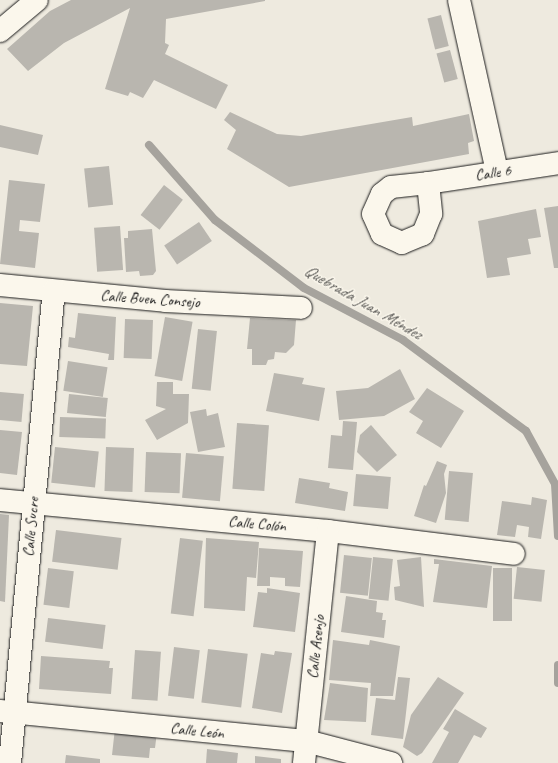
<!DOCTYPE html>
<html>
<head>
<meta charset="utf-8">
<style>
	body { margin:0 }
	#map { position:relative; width:558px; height:763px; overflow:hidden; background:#eeeadf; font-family:Caveat,sans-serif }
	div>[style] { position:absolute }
	.stream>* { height:8px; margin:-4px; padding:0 4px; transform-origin:4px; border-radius:4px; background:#a6a39d }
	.building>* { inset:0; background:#b9b6af; transform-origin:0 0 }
	.roads { filter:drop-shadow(0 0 1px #1c1c1c) drop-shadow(0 0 1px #1c1c1c) }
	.minor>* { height:22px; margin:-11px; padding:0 11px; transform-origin:11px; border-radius:11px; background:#fbf7ec }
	span { translate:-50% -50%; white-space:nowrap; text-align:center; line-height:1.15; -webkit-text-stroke:3px #fbf7ec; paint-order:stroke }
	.street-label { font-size:16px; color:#1c1c1c }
	.water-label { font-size:17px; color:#5a5956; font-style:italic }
</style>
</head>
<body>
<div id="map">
	<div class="stream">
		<i style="left:149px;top:145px;width:100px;rotate:48.7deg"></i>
		<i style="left:215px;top:220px;width:112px;rotate:37.4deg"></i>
		<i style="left:304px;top:288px;width:112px;rotate:27.7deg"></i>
		<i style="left:403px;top:340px;width:153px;rotate:36.5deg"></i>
		<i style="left:526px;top:431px;width:60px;rotate:61.3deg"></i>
		<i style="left:555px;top:484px;width:52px;rotate:86.7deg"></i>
		<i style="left:558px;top:665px;width:18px;rotate:90deg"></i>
	</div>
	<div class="building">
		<i style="clip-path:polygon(71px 0,265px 0,265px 1px,166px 19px,165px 43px,169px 45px,165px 54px,228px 85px,216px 109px,154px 80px,143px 98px,130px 92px,128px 96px,105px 89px,130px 8px,64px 43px,28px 71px,7px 49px,50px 11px)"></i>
		<i style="left:441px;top:15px;width:32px;height:14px;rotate:76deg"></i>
		<i style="left:450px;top:50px;width:30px;height:14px;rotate:75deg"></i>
		<i style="clip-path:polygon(230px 112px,277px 134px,301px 136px,412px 117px,413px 126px,469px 114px,474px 141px,468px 143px,469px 154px,289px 187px,227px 149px,236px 130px,224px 120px)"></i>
		<i style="clip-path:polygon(0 125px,43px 135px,38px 155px,0 147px)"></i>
		<i style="left:109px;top:166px;width:39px;height:25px;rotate:84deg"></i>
		<i style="clip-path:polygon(9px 180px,45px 184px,40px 222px,20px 220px,19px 231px,39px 233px,35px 268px,0 264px)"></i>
		<i style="left:164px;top:185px;width:24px;height:38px;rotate:38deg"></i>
		<i style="clip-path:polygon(558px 206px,558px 268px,554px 268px,544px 208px)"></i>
		<i style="clip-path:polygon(536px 209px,541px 237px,528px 239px,531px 254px,507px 258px,510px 275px,487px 278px,478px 221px)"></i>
		<i style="left:199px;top:222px;width:23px;height:42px;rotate:56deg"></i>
		<i style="left:120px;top:226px;width:44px;height:26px;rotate:86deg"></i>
		<i style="clip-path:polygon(152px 229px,156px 271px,153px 275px,140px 276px,139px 271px,126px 272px,124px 238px,128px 238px,128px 231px)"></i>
		<i style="clip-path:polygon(0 303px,33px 306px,27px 366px,0 364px)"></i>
		<i style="clip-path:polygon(78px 313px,116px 317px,114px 360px,108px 360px,109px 354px,68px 347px,69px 337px,75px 338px)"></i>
		<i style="left:165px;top:317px;width:28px;height:60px;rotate:10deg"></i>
		<i style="clip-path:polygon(250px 318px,296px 320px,294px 345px,286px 353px,275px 352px,274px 359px,268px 360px,266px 365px,252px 365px,252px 349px,247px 349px)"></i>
		<i style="left:125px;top:319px;width:28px;height:39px;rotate:2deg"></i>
		<i style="left:198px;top:329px;width:19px;height:60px;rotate:6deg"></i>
		<i style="left:68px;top:361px;width:40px;height:30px;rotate:9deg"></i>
		<i style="clip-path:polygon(400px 369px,415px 399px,384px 416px,339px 420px,336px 391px,368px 388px)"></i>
		<i style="clip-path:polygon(274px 373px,304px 378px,302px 384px,325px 388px,319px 421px,266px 411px)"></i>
		<i style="clip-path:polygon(157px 382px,173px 382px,173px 394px,189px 394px,188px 423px,157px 440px,145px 420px,166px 409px,156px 406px)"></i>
		<i style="clip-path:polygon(427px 388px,464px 411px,441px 448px,416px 433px,423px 421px,409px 412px)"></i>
		<i style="left:0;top:392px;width:24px;height:28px;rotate:5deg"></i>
		<i style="left:69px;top:394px;width:39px;height:19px;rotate:6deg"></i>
		<i style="clip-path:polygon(206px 409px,207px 416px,218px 413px,225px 447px,198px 452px,190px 412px)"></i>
		<i style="left:60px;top:417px;width:46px;height:20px;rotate:2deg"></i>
		<i style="clip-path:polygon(343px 421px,357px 422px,353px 470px,328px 468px,331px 435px,342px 436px)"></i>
		<i style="left:237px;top:423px;width:32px;height:66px;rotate:4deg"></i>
		<i style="clip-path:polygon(371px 425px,397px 455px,377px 472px,357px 452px,360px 435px)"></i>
		<i style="clip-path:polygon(0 430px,22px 432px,17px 475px,0 473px)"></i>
		<i style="left:55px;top:447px;width:44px;height:36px;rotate:6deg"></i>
		<i style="left:106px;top:447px;width:28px;height:44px;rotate:2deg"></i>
		<i style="left:146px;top:452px;width:35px;height:40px;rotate:2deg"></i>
		<i style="left:186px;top:453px;width:38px;height:45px;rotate:5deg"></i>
		<i style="clip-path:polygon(437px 461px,447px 465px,444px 474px,446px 493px,436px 523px,414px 516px,424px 485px,426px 486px)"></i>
		<i style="left:449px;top:471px;width:24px;height:49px;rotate:5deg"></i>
		<i style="left:356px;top:474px;width:35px;height:32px;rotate:5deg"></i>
		<i style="clip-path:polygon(299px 478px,330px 483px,329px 488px,348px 492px,345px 511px,295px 503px)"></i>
		<i style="clip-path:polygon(532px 497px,547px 500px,541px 539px,528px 537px,529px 527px,517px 525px,515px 537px,497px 535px,502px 501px,531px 505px)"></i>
		<i style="clip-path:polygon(0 514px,9px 515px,5px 602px,0 601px)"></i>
		<i style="left:56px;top:530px;width:66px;height:32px;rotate:7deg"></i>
		<i style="left:180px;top:538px;width:23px;height:76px;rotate:7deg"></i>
		<i style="clip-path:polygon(206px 538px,259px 542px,256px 578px,247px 577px,245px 611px,204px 608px)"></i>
		<i style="clip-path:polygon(259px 548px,303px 551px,300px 587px,285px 586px,285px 578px,270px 577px,270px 586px,257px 586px)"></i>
		<i style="left:344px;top:555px;width:28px;height:38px;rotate:6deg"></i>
		<i style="left:373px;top:557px;width:20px;height:42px;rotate:6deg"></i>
		<i style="clip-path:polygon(421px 557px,424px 607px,395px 600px,394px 587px,400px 586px,397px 560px)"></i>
		<i style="clip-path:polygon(434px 559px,492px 566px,487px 608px,433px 602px,439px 564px,434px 564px)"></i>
		<i style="left:517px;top:567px;width:28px;height:32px;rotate:6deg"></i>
		<i style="left:48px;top:568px;width:26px;height:37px;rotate:7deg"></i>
		<i style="left:493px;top:568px;width:19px;height:53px"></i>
		<i style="clip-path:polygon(267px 588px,300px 593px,295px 632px,253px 627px,258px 592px,267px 593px)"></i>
		<i style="clip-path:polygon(346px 596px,377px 601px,376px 612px,383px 613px,382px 620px,386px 620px,384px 638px,341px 632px)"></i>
		<i style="left:48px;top:618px;width:58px;height:24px;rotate:7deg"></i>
		<i style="clip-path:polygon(333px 640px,369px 645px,370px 640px,400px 646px,393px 696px,370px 696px,371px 683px,329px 680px)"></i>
		<i style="left:174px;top:647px;width:26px;height:49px;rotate:7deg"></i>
		<i style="left:208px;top:649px;width:40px;height:54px;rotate:7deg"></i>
		<i style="left:135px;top:650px;width:26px;height:49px;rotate:4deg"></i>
		<i style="clip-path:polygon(275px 651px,292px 653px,282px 713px,252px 708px,261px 653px,274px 655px)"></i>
		<i style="clip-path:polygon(41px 656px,110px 661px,109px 668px,113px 668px,111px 694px,39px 689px)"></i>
		<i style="clip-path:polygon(398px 677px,410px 678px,403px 739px,371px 735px,376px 698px,395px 700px)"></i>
		<i style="clip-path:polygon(438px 677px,464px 693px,422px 753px,417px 756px,403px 747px,411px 715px)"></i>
		<i style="clip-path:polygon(330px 683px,368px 688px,366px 722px,324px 720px)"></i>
		<i style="clip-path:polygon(455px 709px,487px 728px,481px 738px,474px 735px,458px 763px,432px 763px,449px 732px,443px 729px)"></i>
		<i style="clip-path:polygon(115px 728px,157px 732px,155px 748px,150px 748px,149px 758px,112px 755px)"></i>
		<i style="clip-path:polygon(207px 749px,238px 753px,237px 763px,206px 763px)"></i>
		<i style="clip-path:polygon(66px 755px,100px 759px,100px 763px,65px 763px)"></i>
		<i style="clip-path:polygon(255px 756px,281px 759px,281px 763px,255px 763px)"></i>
	</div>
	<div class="roads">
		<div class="minor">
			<i style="left:459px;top:0;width:176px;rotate:77.5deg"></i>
			<i style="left:0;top:31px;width:48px;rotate:-40deg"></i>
			<i style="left:428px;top:183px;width:31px;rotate:84deg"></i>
			<i style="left:431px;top:214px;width:22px;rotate:112deg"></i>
			<i style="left:423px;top:234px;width:23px;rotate:157deg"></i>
			<i style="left:402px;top:243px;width:22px;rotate:-156deg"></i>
			<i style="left:382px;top:234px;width:22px;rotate:-114deg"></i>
			<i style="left:373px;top:214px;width:22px;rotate:-66deg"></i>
			<i style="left:382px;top:194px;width:11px;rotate:-38deg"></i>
			<i style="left:391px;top:187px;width:37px;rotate:-6deg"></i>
			<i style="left:428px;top:183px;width:132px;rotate:-8.7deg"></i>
			<i style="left:0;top:285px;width:166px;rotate:5.5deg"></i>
			<i style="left:165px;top:301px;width:136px;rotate:2.9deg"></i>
			<i style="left:0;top:500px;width:329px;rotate:5.4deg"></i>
			<i style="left:328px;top:531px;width:187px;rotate:7deg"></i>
			<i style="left:0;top:711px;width:307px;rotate:5.6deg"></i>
			<i style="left:306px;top:741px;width:88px;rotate:14.5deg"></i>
			<i style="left:10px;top:763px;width:474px;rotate:-84.7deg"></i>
			<i style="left:304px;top:763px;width:233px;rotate:-84.1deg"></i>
		</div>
	</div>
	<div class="street-label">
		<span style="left:493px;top:173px;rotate:-9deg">Calle 6</span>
		<span style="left:150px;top:299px;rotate:4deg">Calle Buen Consejo</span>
		<span style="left:257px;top:524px;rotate:5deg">Calle Colón</span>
		<span style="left:31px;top:527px;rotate:-85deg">Calle Sucre</span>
		<span style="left:316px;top:647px;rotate:-84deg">Calle Asenjo</span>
		<span style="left:197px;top:731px;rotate:6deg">Calle León</span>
	</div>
	<div class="water-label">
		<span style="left:363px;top:302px;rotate:30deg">Quebrada Juan Méndez</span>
	</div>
</div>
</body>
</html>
